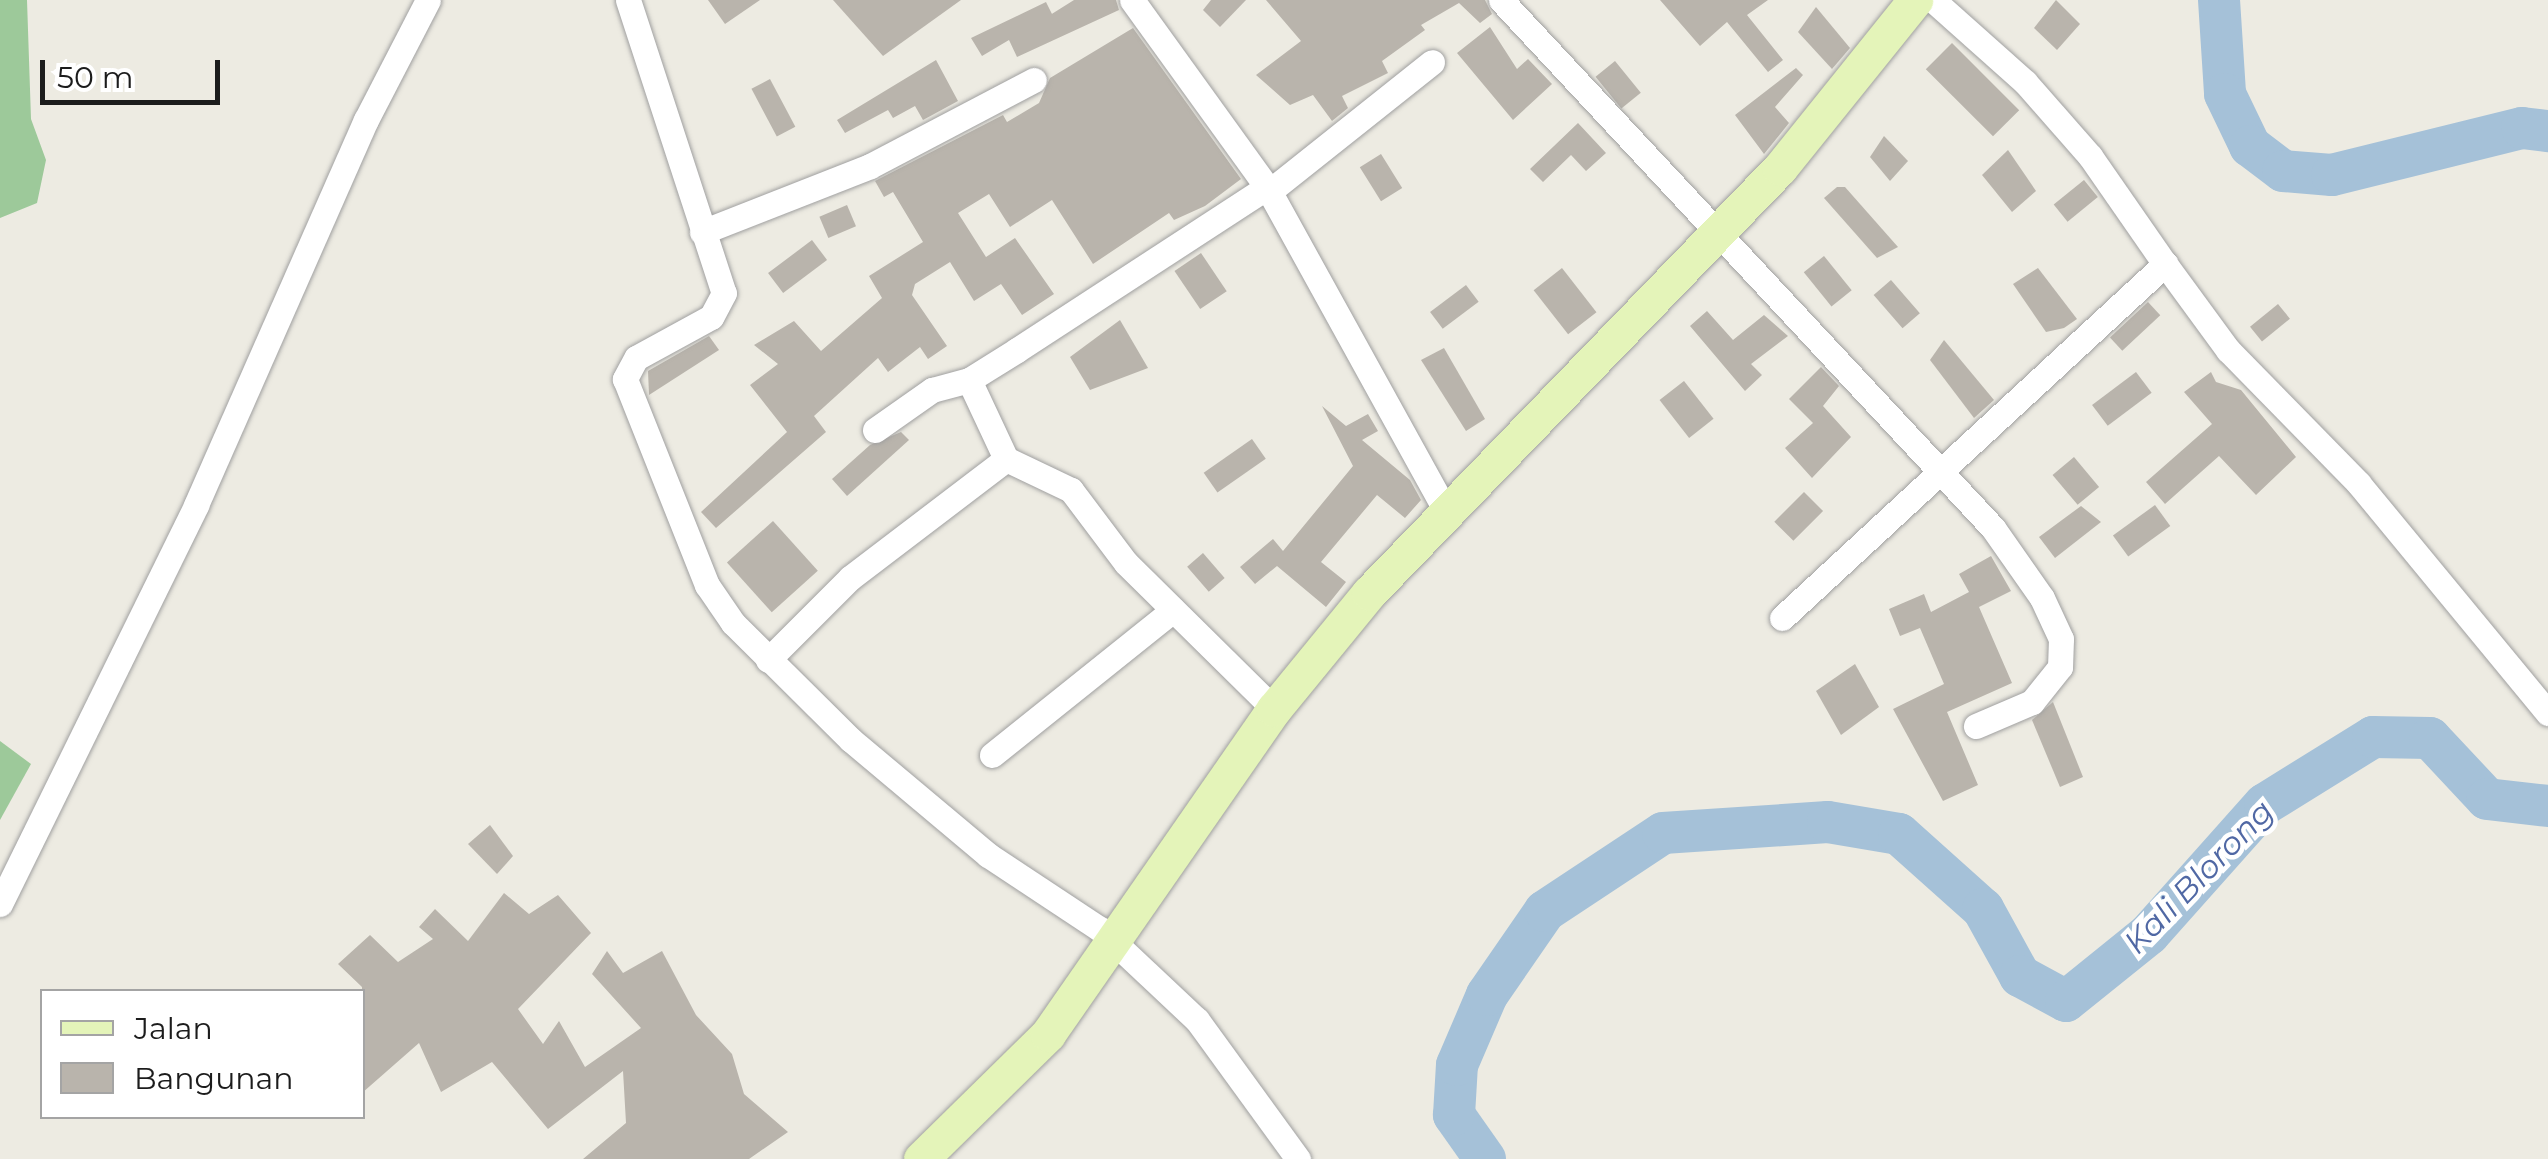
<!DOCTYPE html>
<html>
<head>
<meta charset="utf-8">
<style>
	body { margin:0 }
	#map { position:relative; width:2548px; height:1159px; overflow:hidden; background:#edebe2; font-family:Montserrat,sans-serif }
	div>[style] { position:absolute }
	.forest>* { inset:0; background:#9dc99a }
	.river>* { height:42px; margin:-21px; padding:0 21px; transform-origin:21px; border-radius:21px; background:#a5c1d8 }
	.building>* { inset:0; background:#b9b4ac; transform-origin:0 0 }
	.roads { filter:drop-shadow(0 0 2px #a0a0a0) drop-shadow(0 0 2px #a0a0a0) }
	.street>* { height:25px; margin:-12.5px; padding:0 12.5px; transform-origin:12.5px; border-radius:12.5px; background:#fff }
	.secondary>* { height:35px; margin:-17.5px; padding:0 17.5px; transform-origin:17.5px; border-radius:17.5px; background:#e4f4b9 }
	span { translate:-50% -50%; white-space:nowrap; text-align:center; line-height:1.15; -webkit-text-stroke:9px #fff; paint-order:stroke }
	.water-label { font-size:32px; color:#5068a4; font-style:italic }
	.legend { position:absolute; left:40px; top:989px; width:325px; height:130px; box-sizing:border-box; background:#fff; border:2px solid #a4a4a4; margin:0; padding:12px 18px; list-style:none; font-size:30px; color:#1c1c1c }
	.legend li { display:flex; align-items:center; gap:20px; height:50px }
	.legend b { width:50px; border:2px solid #a4a4a4 }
	.scale { position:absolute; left:40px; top:60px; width:180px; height:45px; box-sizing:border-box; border:5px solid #1c1c1c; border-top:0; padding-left:12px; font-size:30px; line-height:35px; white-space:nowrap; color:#1c1c1c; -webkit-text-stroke:8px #fff; paint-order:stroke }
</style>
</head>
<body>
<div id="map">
	<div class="forest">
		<i style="clip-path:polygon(0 0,27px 0,31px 119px,46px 160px,37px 203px,0 218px)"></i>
		<i style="clip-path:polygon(0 741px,31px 764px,0 820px)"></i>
	</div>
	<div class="river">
		<i style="left:2219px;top:0;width:94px;rotate:86.3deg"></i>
		<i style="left:2225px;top:94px;width:58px;rotate:64.3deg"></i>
		<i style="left:2250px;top:146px;width:41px;rotate:37.1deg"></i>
		<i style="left:2283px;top:171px;width:49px;rotate:4.7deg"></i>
		<i style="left:2332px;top:175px;width:196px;rotate:-13.9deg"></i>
		<i style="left:2522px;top:128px;width:26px;rotate:7deg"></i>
		<i style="left:1485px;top:1159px;width:54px;rotate:-125.2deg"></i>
		<i style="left:1454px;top:1115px;width:50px;rotate:-86.6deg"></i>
		<i style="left:1457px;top:1065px;width:76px;rotate:-66.8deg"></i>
		<i style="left:1487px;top:995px;width:102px;rotate:-55.4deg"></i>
		<i style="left:1545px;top:911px;width:141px;rotate:-33.5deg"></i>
		<i style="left:1663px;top:833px;width:165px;rotate:-3.8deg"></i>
		<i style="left:1828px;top:822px;width:72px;rotate:9.6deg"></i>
		<i style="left:1899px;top:834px;width:113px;rotate:41.8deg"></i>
		<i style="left:1983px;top:909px;width:77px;rotate:61.1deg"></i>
		<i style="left:2020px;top:976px;width:52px;rotate:28.5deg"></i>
		<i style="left:2066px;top:1001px;width:107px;rotate:-38.9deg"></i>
		<i style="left:2149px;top:934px;width:174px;rotate:-48.3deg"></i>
		<i style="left:2265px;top:804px;width:127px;rotate:-31.8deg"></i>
		<i style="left:2373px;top:737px;width:57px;rotate:1deg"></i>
		<i style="left:2430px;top:738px;width:83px;rotate:46.9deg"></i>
		<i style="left:2487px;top:799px;width:61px;rotate:6.5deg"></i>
	</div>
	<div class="building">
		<i style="clip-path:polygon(708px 0,760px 0,725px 24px)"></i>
		<i style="clip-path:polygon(833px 0,961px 0,883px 56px)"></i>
		<i style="clip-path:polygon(1074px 0,1116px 0,1119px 10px,1017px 57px,1009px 40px,982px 56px,971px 38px,1046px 2px,1052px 14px,1039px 22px)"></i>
		<i style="clip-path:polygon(1211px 0,1246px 0,1220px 27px,1203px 10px)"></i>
		<i style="clip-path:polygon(1266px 0,1485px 0,1492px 14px,1480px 23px,1459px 3px,1421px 25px,1425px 30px,1382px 61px,1388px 73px,1342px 96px,1348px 108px,1332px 121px,1313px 95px,1290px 105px,1256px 75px,1301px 41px)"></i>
		<i style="clip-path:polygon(1660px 0,1768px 0,1747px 15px,1783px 60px,1768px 72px,1727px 22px,1700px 46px)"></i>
		<i style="clip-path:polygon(2056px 0,2080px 24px,2057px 50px,2034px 28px)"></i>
		<i style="clip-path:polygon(1816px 7px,1850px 48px,1832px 69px,1798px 32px)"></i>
		<i style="clip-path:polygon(1490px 27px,1517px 69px,1528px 59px,1552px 84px,1513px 120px,1457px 53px)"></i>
		<i style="clip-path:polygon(1133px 28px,1241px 179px,1205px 206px,1174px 220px,1169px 213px,1093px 264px,1052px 200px,1010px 227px,989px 194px,958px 213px,986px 257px,1015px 238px,1054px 294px,1022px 315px,1001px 284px,974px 301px,950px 262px,915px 284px,912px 295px,947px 346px,928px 359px,920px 347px,888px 372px,878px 358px,814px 416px,826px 432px,716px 528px,701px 512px,787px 432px,750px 385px,778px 364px,754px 345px,794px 321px,821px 351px,882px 298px,869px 276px,923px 242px,893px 192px,884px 197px,875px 181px,1003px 115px,1007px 122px,1039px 103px,1050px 78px)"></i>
		<i style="left:1952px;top:43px;width:95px;height:37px;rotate:45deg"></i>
		<i style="clip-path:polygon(936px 60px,958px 101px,923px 120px,915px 106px,893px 118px,888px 110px,845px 133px,837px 120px)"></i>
		<i style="left:1615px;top:61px;width:41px;height:25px;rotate:51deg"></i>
		<i style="clip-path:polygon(1796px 68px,1803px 75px,1775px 107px,1789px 123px,1764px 154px,1735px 115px)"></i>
		<i style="left:770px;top:79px;width:54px;height:21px;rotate:62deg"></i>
		<i style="clip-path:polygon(1578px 123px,1606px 153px,1586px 171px,1571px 155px,1543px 182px,1530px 169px)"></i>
		<i style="clip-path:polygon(1884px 136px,1908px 161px,1890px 181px,1870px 157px)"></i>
		<i style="clip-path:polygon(2008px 150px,2036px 191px,2012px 212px,1982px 175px)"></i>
		<i style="left:1381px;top:154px;width:40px;height:25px;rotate:58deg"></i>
		<i style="left:2084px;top:180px;width:22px;height:39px;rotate:51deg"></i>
		<i style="clip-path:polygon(1837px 187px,1845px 187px,1898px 247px,1877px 258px,1824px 198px)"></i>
		<i style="left:847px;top:205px;width:23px;height:30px;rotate:67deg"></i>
		<i style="left:812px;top:240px;width:25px;height:55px;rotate:53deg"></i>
		<i style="left:1201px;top:253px;width:46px;height:32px;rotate:56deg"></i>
		<i style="left:1824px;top:256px;width:44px;height:26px;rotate:51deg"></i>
		<i style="left:1562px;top:268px;width:56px;height:36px;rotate:52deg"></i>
		<i style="clip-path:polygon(2038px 268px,2077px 319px,2064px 328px,2046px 332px,2013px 284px)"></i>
		<i style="left:1891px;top:280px;width:44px;height:23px;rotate:49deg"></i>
		<i style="left:1466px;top:285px;width:21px;height:45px;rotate:53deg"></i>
		<i style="left:2148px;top:302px;width:18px;height:52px;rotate:47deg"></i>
		<i style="left:2278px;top:304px;width:19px;height:36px;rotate:51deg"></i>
		<i style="clip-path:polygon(1707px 311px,1733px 340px,1764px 315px,1788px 336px,1751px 364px,1762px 375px,1745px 391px,1690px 326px)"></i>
		<i style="clip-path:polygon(1120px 320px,1148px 368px,1090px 390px,1070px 357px)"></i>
		<i style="clip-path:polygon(709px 336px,719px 350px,649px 395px,648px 371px)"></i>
		<i style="clip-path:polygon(1944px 340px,1994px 400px,1974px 418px,1930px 360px)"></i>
		<i style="clip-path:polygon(1444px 348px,1485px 419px,1466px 431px,1421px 360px)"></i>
		<i style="clip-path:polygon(1821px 367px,1839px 386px,1823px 406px,1851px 437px,1812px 478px,1785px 448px,1813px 423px,1789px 399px)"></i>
		<i style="left:2136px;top:372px;width:26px;height:55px;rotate:53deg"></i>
		<i style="clip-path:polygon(2211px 372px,2216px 382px,2241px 390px,2296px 457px,2256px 495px,2219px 456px,2165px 504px,2146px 482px,2212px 424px,2184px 392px)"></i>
		<i style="left:1684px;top:381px;width:48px;height:31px;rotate:52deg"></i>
		<i style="clip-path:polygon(1322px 406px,1346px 426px,1368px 414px,1378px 431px,1362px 440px,1410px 480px,1421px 500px,1405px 518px,1377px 495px,1321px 562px,1346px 582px,1326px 607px,1277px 566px,1255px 584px,1240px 567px,1273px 539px,1283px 551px,1353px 466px)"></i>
		<i style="clip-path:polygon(901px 432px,909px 440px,847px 496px,832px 479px,870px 445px)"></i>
		<i style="left:1252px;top:439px;width:24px;height:59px;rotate:55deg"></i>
		<i style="left:2074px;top:457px;width:39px;height:28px;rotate:50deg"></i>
		<i style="left:1804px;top:492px;width:27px;height:42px;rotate:45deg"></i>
		<i style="left:2155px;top:505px;width:26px;height:52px;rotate:54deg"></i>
		<i style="clip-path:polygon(2081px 506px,2101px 522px,2055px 558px,2039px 537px)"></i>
		<i style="left:773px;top:521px;width:67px;height:62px;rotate:48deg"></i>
		<i style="left:1203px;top:553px;width:33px;height:21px;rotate:49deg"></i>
		<i style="clip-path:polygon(1991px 556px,2011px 591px,1979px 607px,2012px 683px,1947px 712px,1978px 785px,1943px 801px,1893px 709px,1944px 684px,1920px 628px,1900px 636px,1889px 609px,1924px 594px,1931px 612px,1969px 592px,1959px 574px)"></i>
		<i style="clip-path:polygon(1855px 664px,1879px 707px,1841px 735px,1816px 691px)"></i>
		<i style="clip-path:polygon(2053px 702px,2083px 777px,2060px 787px,2032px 720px)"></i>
		<i style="clip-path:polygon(490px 825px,513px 856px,497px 874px,468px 844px)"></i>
		<i style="clip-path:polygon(504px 893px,529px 914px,558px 895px,591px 933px,518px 1009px,543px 1044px,559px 1021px,585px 1067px,641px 1028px,592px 974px,607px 951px,623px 973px,662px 951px,696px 1015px,732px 1054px,744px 1094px,788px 1132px,749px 1159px,583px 1159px,626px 1123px,623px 1071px,548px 1129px,492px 1062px,441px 1092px,419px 1043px,362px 1093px,362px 987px,338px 964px,370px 935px,398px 962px,433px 939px,419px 927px,435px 909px,468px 941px)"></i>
	</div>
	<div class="roads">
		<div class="street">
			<i style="left:628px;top:0;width:308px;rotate:71.9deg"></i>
			<i style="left:724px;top:293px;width:27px;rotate:118deg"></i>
			<i style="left:711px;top:317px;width:85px;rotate:151.3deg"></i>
			<i style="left:636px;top:358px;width:24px;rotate:118deg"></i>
			<i style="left:625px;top:379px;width:222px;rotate:68.3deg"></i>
			<i style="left:707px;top:585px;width:46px;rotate:55.6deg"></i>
			<i style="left:733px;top:623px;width:166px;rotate:44.8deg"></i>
			<i style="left:851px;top:740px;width:179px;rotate:40deg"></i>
			<i style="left:988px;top:855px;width:134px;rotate:33.5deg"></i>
			<i style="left:1100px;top:929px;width:133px;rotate:43.2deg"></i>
			<i style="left:1197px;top:1020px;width:172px;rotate:54deg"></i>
			<i style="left:1132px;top:0;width:231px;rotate:54.2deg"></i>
			<i style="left:1267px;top:187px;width:369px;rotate:61.1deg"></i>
			<i style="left:1501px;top:0;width:722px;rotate:47.02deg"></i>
			<i style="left:1993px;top:528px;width:85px;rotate:55deg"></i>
			<i style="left:2042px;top:598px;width:45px;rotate:65.1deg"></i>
			<i style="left:2061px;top:639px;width:28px;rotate:92deg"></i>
			<i style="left:2060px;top:667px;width:45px;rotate:128.7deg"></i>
			<i style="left:2032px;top:702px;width:61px;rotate:156.8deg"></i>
			<i style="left:1270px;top:191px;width:207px;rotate:-38.5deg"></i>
			<i style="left:702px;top:232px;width:180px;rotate:-21.4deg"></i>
			<i style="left:870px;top:166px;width:185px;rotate:-27.7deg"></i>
			<i style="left:2165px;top:264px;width:107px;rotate:53.8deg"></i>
			<i style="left:2228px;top:350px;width:187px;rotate:45.6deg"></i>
			<i style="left:2359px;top:484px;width:297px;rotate:50.5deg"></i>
			<i style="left:969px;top:380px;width:87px;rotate:64.9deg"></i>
			<i style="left:1006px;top:459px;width:72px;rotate:25.5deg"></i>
			<i style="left:1071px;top:490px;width:91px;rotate:53deg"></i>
			<i style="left:1126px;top:563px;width:208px;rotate:44.6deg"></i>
			<i style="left:875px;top:430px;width:70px;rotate:-35.1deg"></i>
			<i style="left:932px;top:390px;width:38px;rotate:-15deg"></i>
			<i style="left:969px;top:380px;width:57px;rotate:-32deg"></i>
			<i style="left:1017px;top:350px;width:298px;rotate:-33.1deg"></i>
			<i style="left:1782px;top:618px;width:522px;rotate:-42.75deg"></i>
			<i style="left:2165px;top:264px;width:131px;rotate:-124.8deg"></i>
			<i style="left:2090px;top:156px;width:98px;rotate:-131.3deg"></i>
			<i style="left:2025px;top:82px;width:123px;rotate:-138.3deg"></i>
			<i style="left:768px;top:660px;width:116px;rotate:-45deg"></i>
			<i style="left:850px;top:578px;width:196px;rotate:-37.3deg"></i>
			<i style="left:992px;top:755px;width:232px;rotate:-38.7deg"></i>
			<i style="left:0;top:904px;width:445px;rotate:-63.8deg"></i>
			<i style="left:196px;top:505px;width:421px;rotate:-66.2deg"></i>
			<i style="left:366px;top:120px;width:135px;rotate:-62.7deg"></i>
		</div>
		<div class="secondary">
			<i style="left:921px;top:1159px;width:178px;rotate:-44.5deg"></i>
			<i style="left:1048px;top:1034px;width:396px;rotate:-55.2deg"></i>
			<i style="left:1274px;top:709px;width:150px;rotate:-50.7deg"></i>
			<i style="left:1369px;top:593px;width:591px;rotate:-45.96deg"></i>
			<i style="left:1780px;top:168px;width:216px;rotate:-51.2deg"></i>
		</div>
	</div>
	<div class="water-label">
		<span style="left:2199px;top:877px;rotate:-46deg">Kali Blorong</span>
	</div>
	<ul class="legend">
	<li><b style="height:12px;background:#e4f4b9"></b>Jalan</li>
	<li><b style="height:28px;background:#b9b4ac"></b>Bangunan</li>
	</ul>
	<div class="scale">50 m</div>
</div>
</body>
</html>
